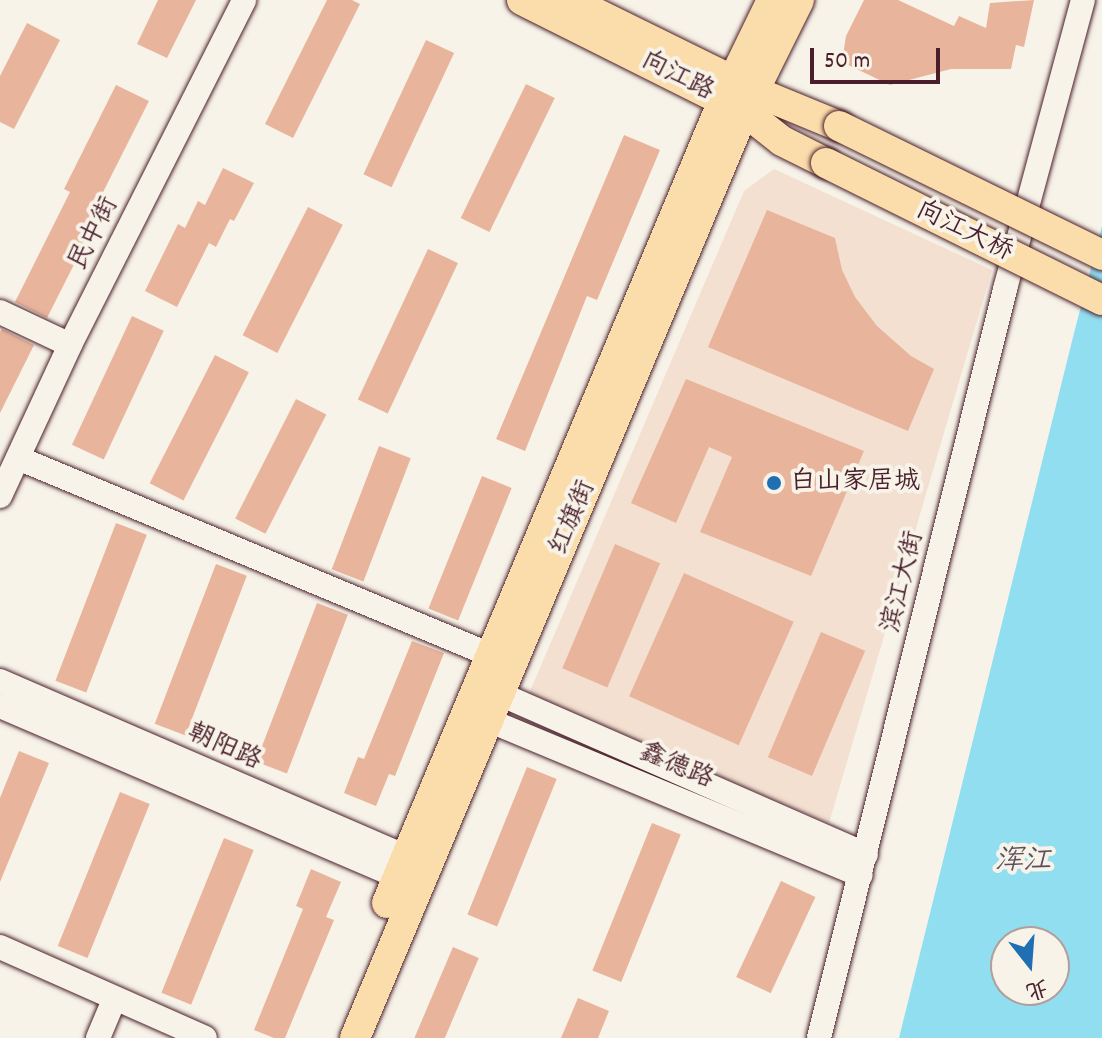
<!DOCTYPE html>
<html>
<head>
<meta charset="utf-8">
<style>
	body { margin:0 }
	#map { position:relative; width:1102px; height:1038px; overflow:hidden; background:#f7f3e8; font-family:Dekko,"LXGW WenKai TC",sans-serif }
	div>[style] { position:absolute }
	.built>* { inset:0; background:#f3e0d1 }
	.water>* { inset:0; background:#91def1 }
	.building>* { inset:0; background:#e9b49c; transform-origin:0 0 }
	.roads { filter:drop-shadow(0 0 2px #4a1f2b) drop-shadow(0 0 2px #4a1f2b) }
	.minor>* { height:24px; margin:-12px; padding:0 12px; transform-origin:12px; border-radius:12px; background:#f7f3e8 }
	.major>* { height:30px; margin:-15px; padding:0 15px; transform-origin:15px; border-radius:15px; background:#fbdcab }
	.bridges { filter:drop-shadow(0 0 2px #4a1f2b) drop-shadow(0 0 2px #4a1f2b) }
	.major-bridge>* { height:30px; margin:-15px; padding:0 15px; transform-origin:15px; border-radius:15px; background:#fbdcab }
	.dots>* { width:22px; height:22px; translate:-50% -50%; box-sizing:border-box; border:4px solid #f7f3e8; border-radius:50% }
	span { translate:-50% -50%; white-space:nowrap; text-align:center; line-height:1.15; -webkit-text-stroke:8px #f7f3e8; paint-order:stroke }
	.street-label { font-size:26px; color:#4a1f2b }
	.poi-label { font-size:26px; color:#4a1f2b }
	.left { translate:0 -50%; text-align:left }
	.water-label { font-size:28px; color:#5c4f5c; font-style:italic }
	.north { position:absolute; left:990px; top:926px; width:80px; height:80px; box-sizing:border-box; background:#f7f3e8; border:2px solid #b29e9c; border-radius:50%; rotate:163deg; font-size:22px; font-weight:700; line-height:32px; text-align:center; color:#4a1f2b }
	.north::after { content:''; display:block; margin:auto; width:28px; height:36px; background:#1f6fb2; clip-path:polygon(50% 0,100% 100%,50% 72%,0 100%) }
	.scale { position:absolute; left:810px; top:48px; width:130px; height:36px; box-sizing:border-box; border:4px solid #4a1f2b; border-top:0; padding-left:10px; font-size:24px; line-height:28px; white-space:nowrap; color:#4a1f2b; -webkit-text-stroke:6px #f7f3e8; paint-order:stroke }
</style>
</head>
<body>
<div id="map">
	<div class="built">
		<i style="clip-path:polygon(774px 169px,992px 270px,829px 823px,528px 696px,744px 191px)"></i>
	</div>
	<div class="water">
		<i style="clip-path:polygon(evenodd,1102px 226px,1102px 1038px,899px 1038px,1074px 333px,1102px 226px,1006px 942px,1054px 942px,1054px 990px,1006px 990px,1006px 942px)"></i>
	</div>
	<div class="building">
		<i style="clip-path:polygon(158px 0,196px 0,167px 58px,137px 44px)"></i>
		<i style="clip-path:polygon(327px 0,352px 0,360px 4px,293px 138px,265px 124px)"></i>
		<i style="clip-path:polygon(864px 0,898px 0,954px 26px,959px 16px,986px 28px,990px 3px,1034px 0,1024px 47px,1016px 45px,1011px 69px,951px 69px,890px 85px,842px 62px,846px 36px)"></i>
		<i style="clip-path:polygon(27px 23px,60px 40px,14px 129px,0 122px,0 76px)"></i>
		<i style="left:426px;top:40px;width:31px;height:148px;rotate:25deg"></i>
		<i style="left:526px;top:84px;width:32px;height:149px;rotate:26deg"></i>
		<i style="clip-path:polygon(116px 85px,149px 101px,96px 206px,102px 209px,47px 318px,15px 302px,70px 192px,64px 189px)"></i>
		<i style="clip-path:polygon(624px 135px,660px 150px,597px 300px,587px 296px,525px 451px,496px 439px)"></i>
		<i style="clip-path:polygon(223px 168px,254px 183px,234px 221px,230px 219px,216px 247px,209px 243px,177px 307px,145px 291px,178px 224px,185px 228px,198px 201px,205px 205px)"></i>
		<i style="left:308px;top:207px;width:39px;height:144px;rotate:27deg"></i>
		<i style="clip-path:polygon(767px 210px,835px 238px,842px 270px,855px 297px,877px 326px,911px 356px,934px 369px,908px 431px,708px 347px)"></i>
		<i style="left:428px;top:249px;width:33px;height:166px;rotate:25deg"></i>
		<i style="left:132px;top:316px;width:35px;height:142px;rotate:25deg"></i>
		<i style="clip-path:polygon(2px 329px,34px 345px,0 413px,0 332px)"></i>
		<i style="left:215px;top:355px;width:38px;height:144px;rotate:27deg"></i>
		<i style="clip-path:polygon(686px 379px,864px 451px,811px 576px,700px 532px,732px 457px,709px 447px,676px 523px,631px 503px)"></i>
		<i style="left:296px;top:399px;width:34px;height:134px;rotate:27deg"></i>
		<i style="left:379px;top:446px;width:34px;height:132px;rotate:21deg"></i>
		<i style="left:482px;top:476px;width:32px;height:143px;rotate:22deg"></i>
		<i style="left:116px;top:523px;width:33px;height:169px;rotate:21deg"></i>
		<i style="left:615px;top:544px;width:49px;height:135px;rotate:23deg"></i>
		<i style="left:216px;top:564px;width:33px;height:171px;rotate:21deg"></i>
		<i style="left:684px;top:573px;width:120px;height:135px;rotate:24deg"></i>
		<i style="left:317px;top:603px;width:33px;height:170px;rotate:21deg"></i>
		<i style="left:821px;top:632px;width:48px;height:136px;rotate:23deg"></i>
		<i style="clip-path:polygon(412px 641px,444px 653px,395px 776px,389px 774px,376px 806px,344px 793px,358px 757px,364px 759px)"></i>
		<i style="clip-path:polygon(19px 751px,49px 763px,0 882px,0 798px)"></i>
		<i style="left:527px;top:767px;width:32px;height:159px;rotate:22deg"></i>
		<i style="left:120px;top:792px;width:32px;height:166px;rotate:22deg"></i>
		<i style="left:652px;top:823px;width:31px;height:159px;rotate:22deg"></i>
		<i style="left:224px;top:838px;width:32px;height:167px;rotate:22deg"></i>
		<i style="clip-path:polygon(311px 869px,341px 882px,326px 917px,334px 920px,285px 1038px,274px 1038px,254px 1030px,303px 909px,296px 906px)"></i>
		<i style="left:781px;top:881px;width:38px;height:106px;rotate:25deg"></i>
		<i style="left:453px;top:947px;width:28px;height:99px;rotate:23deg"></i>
		<i style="clip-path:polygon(578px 998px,609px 1011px,598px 1038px,561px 1038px)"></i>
	</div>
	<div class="roads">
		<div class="minor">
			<i style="left:0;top:312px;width:77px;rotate:25.2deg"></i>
			<i style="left:18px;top:458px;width:515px;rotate:22.63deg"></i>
			<i style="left:0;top:496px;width:166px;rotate:-65.1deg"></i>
			<i style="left:70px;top:345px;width:386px;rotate:-63.2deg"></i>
			<i style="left:0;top:681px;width:458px;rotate:23.4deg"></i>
			<i style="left:484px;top:687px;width:417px;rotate:23.7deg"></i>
			<i style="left:0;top:706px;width:449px;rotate:23.2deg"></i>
			<i style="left:471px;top:713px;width:422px;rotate:22.6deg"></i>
			<i style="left:0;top:947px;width:224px;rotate:23.9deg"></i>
			<i style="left:98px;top:1038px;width:41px;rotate:-67.2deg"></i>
			<i style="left:819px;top:1038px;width:772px;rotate:-76.05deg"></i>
			<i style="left:1005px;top:289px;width:299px;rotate:-74.9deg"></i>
		</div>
		<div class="major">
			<i style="left:522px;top:0;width:248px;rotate:26.6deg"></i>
			<i style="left:744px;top:111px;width:48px;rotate:38.3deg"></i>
			<i style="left:782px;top:141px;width:49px;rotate:26.6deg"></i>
			<i style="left:569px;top:0;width:206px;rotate:26.2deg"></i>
			<i style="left:754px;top:91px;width:92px;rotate:22.4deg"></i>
			<i style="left:387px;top:903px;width:870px;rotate:-67.27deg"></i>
			<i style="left:723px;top:101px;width:112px;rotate:-64.1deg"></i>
			<i style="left:355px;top:1038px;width:1005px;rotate:-67.24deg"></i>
			<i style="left:744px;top:111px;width:124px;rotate:-63.6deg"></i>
		</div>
	</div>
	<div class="bridges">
		<div class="major-bridge">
			<i style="left:839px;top:126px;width:293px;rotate:26.1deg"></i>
			<i style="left:826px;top:163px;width:308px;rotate:26.4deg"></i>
		</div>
	</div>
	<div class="dots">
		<i style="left:774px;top:483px;background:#1f6fb2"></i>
	</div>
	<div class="street-label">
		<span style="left:677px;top:77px;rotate:27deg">向江路</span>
		<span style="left:964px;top:232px;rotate:26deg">向江大桥</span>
		<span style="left:95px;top:234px;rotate:-63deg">民中街</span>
		<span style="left:574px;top:518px;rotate:-67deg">红旗街</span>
		<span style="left:904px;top:582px;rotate:-76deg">滨江大街</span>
		<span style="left:224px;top:748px;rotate:24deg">朝阳路</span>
		<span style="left:676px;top:767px;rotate:23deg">鑫德路</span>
	</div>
	<div class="poi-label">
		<span class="left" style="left:790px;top:483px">白山家居城</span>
	</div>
	<div class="water-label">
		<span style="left:1023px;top:863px">浑江</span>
	</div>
	<div class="north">北</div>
	<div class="scale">50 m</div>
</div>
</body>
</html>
